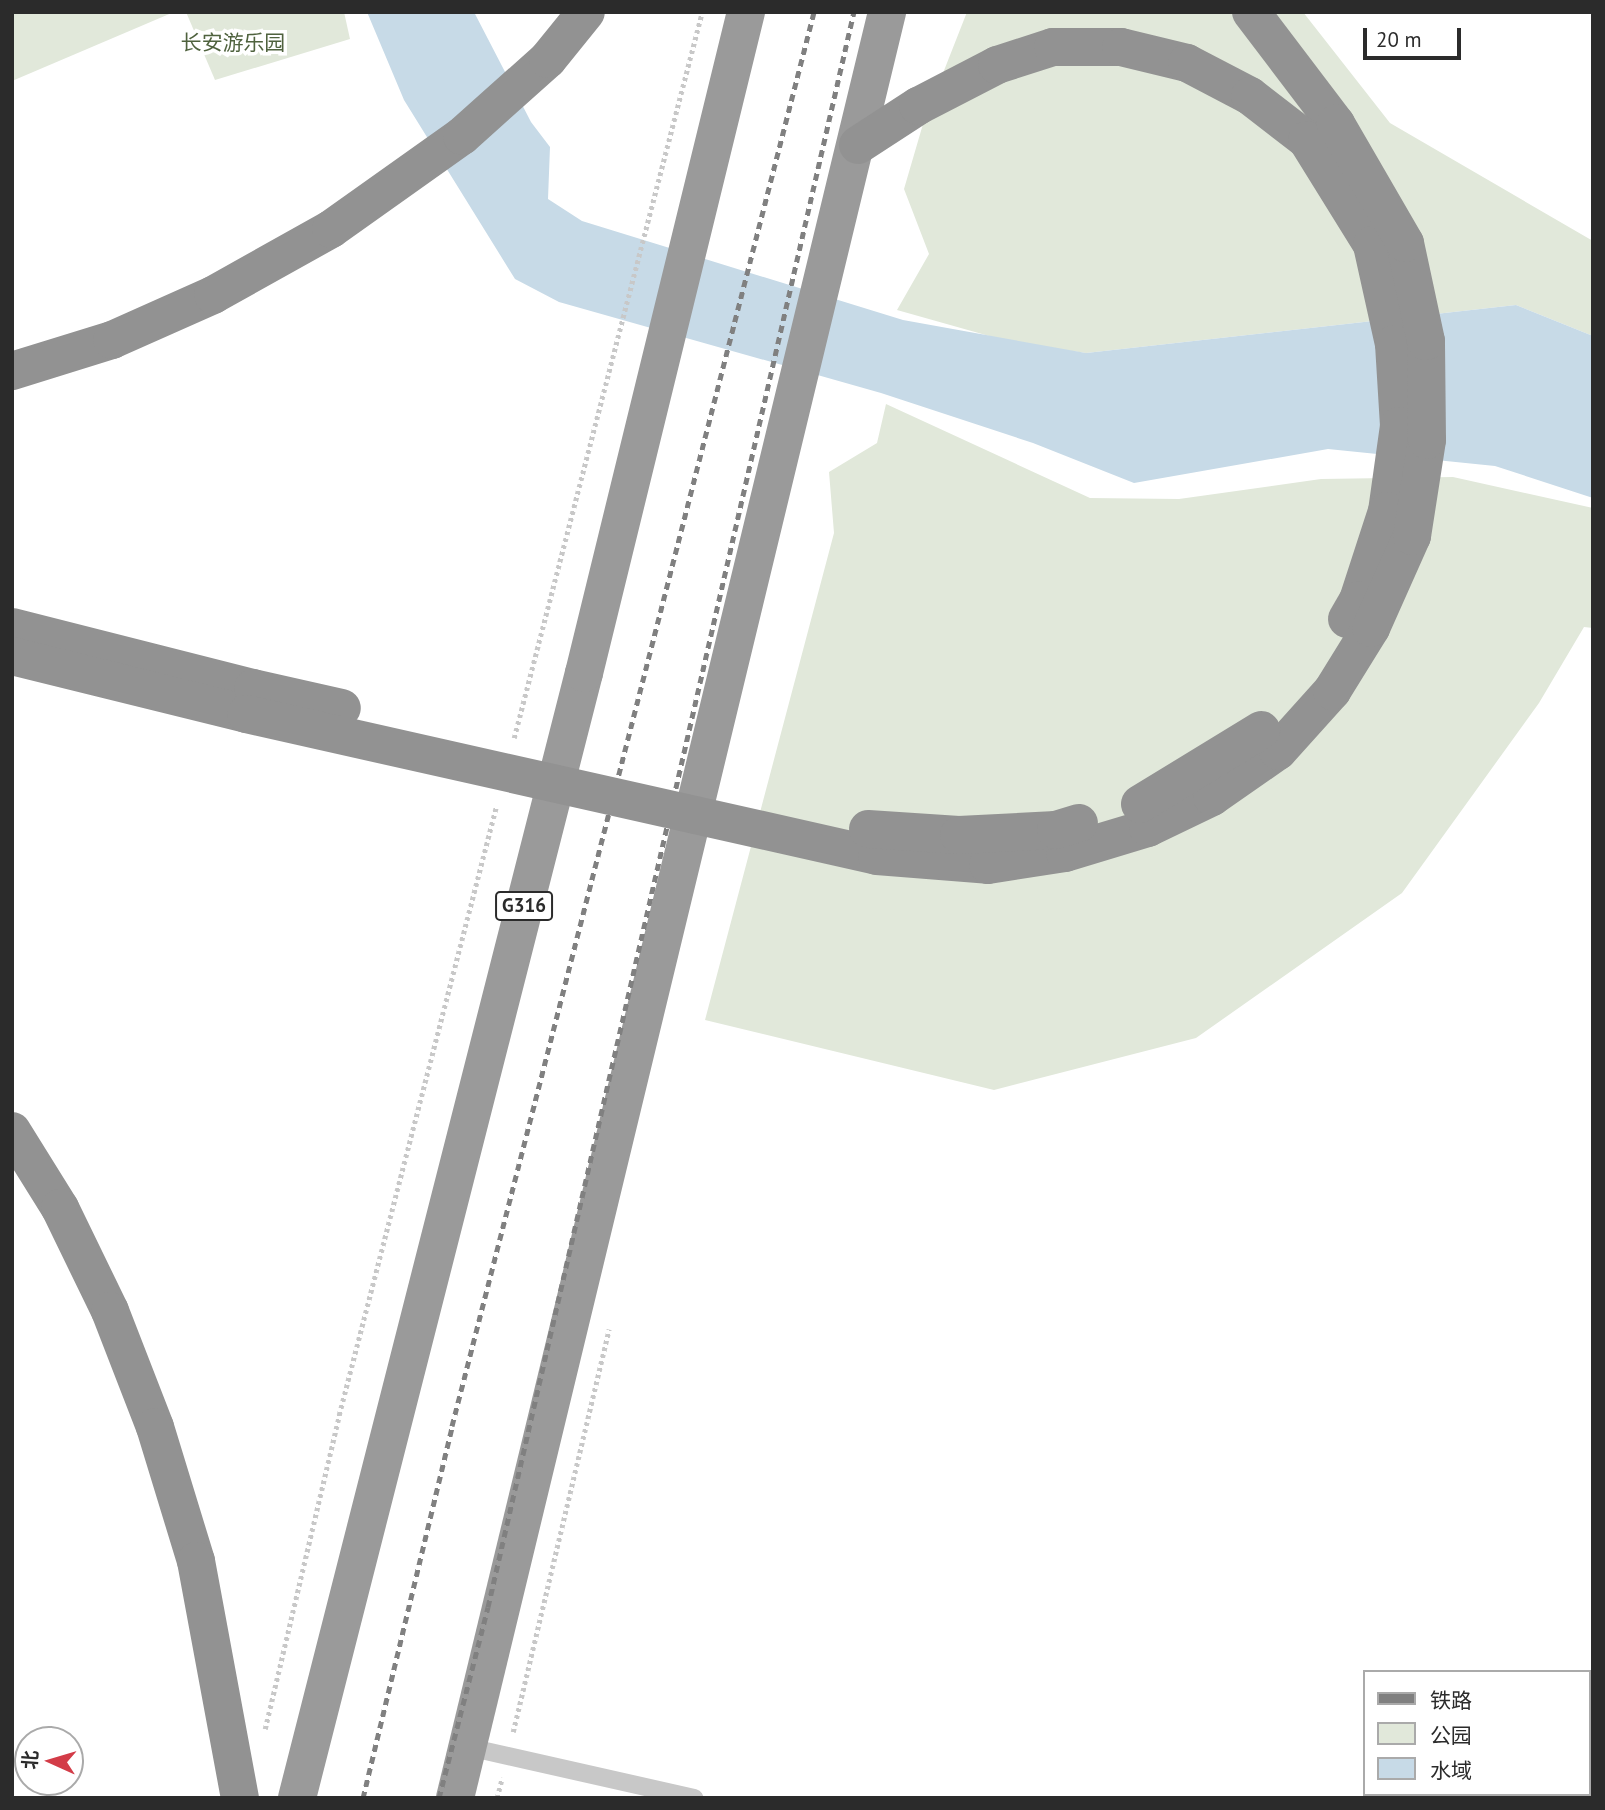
<!DOCTYPE html>
<html>
<head>
<meta charset="utf-8">
<style>
	body { margin:0 }
	#map { position:relative; width:1605px; height:1810px; overflow:hidden; background:#fff; font-family:"PT Sans","Noto Sans SC",sans-serif }
	div>[style] { position:absolute }
	.green>* { inset:0; background:#e1e8da }
	.water>* { inset:0; background:#c7dae7 }
	.path>* { height:4.5px; margin-top:-2.25px; transform-origin:0; background:repeating-linear-gradient(90deg,#c8c8c8 0 3.5px,transparent 0 7px) }
	.service>* { height:18px; margin:-9px; padding:0 9px; transform-origin:9px; border-radius:9px; background:#c8c8c8 }
	.trunk>* { height:38px; margin:-19px; padding:0 19px; transform-origin:19px; border-radius:19px; background:#9a9a9a }
	.motorway>* { height:38px; margin:-19px; padding:0 19px; transform-origin:19px; border-radius:19px; background:#929292 }
	.rail>* { height:5px; margin-top:-2.5px; transform-origin:0; background:repeating-linear-gradient(90deg,#808080 0 7px,transparent 0 12px) }
	.motorway-bridge>* { height:38px; margin:-19px; padding:0 19px; transform-origin:19px; border-radius:19px; background:#929292 }
	span { translate:-50% -50%; white-space:nowrap; text-align:center; line-height:1.15; -webkit-text-stroke:7px #fff; paint-order:stroke }
	.shield-label span { padding:2px 5px; background:#fff; border:2px solid; border-radius:5px; -webkit-text-stroke-width:0 }
	.shield-label { font-size:19px; color:#2b2b2b; font-weight:700 }
	.park-label { font-size:21px; color:#4f623e }
	.frame { position:absolute; inset:0; border:14px solid #2b2b2b; pointer-events:none }
	.legend { position:absolute; left:1363px; top:1670px; width:228px; height:126px; box-sizing:border-box; background:#fff; border:2px solid #aaa; margin:0; padding:9px 12px; list-style:none; font-size:21px; color:#2b2b2b }
	.legend li { display:flex; align-items:center; gap:14px; height:35px }
	.legend b { width:35px; border:2px solid #aaa }
	.north { position:absolute; left:14px; top:1726px; width:70px; height:70px; box-sizing:border-box; background:#fff; border:2px solid #aaa; border-radius:50%; rotate:274deg; font-size:19px; font-weight:700; line-height:28px; text-align:center; color:#2b2b2b }
	.north::after { content:''; display:block; margin:auto; width:24px; height:32px; background:#d33c48; clip-path:polygon(50% 0,100% 100%,50% 72%,0 100%) }
	.scale { position:absolute; left:1363px; top:28px; width:98px; height:32px; box-sizing:border-box; border:4px solid #2b2b2b; border-top:0; padding-left:9px; font-size:21px; line-height:24px; white-space:nowrap; color:#2b2b2b; -webkit-text-stroke:5px #fff; paint-order:stroke }
</style>
</head>
<body>
<div id="map">
	<div class="green">
		<i style="clip-path:polygon(12px 12px,174px 12px,12px 81px)"></i>
		<i style="clip-path:polygon(186px 12px,344px 12px,350px 39px,215px 80px)"></i>
		<i style="clip-path:polygon(967px 12px,1303px 12px,1390px 123px,1593px 241px,1593px 336px,1516px 305px,1086px 353px,1014px 343px,897px 310px,929px 254px,904px 189px,923px 124px)"></i>
		<i style="clip-path:polygon(886px 404px,1090px 498px,1179px 499px,1321px 479px,1453px 477px,1593px 508px,1593px 628px,1584px 627px,1539px 703px,1402px 893px,1196px 1038px,994px 1090px,705px 1020px,834px 533px,829px 472px,877px 443px)"></i>
	</div>
	<div class="water">
		<i style="clip-path:polygon(367px 12px,474px 12px,531px 122px,550px 147px,548px 199px,582px 221px,903px 320px,1086px 353px,1516px 305px,1593px 336px,1593px 498px,1495px 466px,1328px 449px,1134px 483px,1033px 443px,881px 393px,559px 302px,515px 279px,404px 100px)"></i>
	</div>
	<div class="path">
		<i style="left:514px;top:738px;width:750px;rotate:-75.48deg"></i>
		<i style="left:265px;top:1729px;width:323px;rotate:-76.7deg"></i>
		<i style="left:339px;top:1415px;width:628px;rotate:-75.52deg"></i>
		<i style="left:513px;top:1732px;width:414px;rotate:-76.6deg"></i>
		<i style="left:497px;top:1798px;width:21px;rotate:-76deg"></i>
	</div>
	<div class="service">
		<i style="left:468px;top:1747px;width:232px;rotate:12.7deg"></i>
	</div>
	<div class="trunk">
		<i style="left:297px;top:1798px;width:1161px;rotate:-75.69deg"></i>
		<i style="left:584px;top:673px;width:681px;rotate:-76.23deg"></i>
		<i style="left:455px;top:1798px;width:1838px;rotate:-76.4deg"></i>
	</div>
	<div class="motorway">
		<i style="left:1251px;top:12px;width:141px;rotate:52.8deg"></i>
		<i style="left:858px;top:145px;width:72px;rotate:-33deg"></i>
		<i style="left:918px;top:106px;width:89px;rotate:-27.4deg"></i>
		<i style="left:997px;top:65px;width:59px;rotate:-17.8deg"></i>
		<i style="left:1053px;top:47px;width:68px"></i>
		<i style="left:1121px;top:47px;width:68px;rotate:13.6deg"></i>
		<i style="left:1187px;top:63px;width:71px;rotate:27.6deg"></i>
		<i style="left:1250px;top:96px;width:72px;rotate:37.7deg"></i>
		<i style="left:12px;top:371px;width:105px;rotate:-17.2deg"></i>
		<i style="left:112px;top:340px;width:111px;rotate:-24deg"></i>
		<i style="left:213px;top:295px;width:135px;rotate:-29.2deg"></i>
		<i style="left:331px;top:229px;width:161px;rotate:-35.4deg"></i>
		<i style="left:462px;top:136px;width:115px;rotate:-41.8deg"></i>
		<i style="left:548px;top:59px;width:60px;rotate:-51deg"></i>
		<i style="left:12px;top:627px;width:249px;rotate:14.2deg"></i>
		<i style="left:12px;top:656px;width:241px;rotate:13.9deg"></i>
		<i style="left:12px;top:1131px;width:91px;rotate:58.1deg"></i>
		<i style="left:60px;top:1208px;width:114px;rotate:64.1deg"></i>
		<i style="left:110px;top:1311px;width:124px;rotate:68.8deg"></i>
		<i style="left:155px;top:1427px;width:140px;rotate:73deg"></i>
		<i style="left:196px;top:1561px;width:241px;rotate:79.5deg"></i>
	</div>
	<div class="rail">
		<i style="left:363px;top:1798px;width:382px;rotate:-76.5deg"></i>
		<i style="left:452px;top:1426px;width:1460px;rotate:-75.64deg"></i>
		<i style="left:439px;top:1798px;width:197px;rotate:-75.6deg"></i>
		<i style="left:488px;top:1607px;width:1636px;rotate:-77.08deg"></i>
	</div>
	<div class="motorway-bridge">
		<i style="left:1307px;top:140px;width:123px;rotate:58.2deg"></i>
		<i style="left:1372px;top:245px;width:101px;rotate:77.5deg"></i>
		<i style="left:1394px;top:344px;width:82px;rotate:86.5deg"></i>
		<i style="left:1399px;top:426px;width:86px;rotate:98deg"></i>
		<i style="left:1387px;top:511px;width:94px;rotate:108deg"></i>
		<i style="left:1358px;top:600px;width:22px;rotate:120deg"></i>
		<i style="left:253px;top:688px;width:91px;rotate:12.7deg"></i>
		<i style="left:246px;top:714px;width:647px;rotate:12.68deg"></i>
		<i style="left:877px;top:856px;width:111px;rotate:4.6deg"></i>
		<i style="left:988px;top:865px;width:78px;rotate:-8.9deg"></i>
		<i style="left:1065px;top:853px;width:87px;rotate:-16.8deg"></i>
		<i style="left:1148px;top:828px;width:71px;rotate:-25.8deg"></i>
		<i style="left:1212px;top:797px;width:80px;rotate:-34.9deg"></i>
		<i style="left:1278px;top:751px;width:81px;rotate:-48deg"></i>
		<i style="left:1332px;top:691px;width:74px;rotate:-58.2deg"></i>
		<i style="left:1371px;top:628px;width:101px;rotate:-66deg"></i>
		<i style="left:1412px;top:536px;width:97px;rotate:-81.1deg"></i>
		<i style="left:1427px;top:440px;width:99px;rotate:-90.6deg"></i>
		<i style="left:1426px;top:341px;width:100px;rotate:-102.1deg"></i>
		<i style="left:1405px;top:243px;width:138px;rotate:-120.1deg"></i>
		<i style="left:1140px;top:804px;width:142px;rotate:-31.4deg"></i>
		<i style="left:868px;top:829px;width:91px;rotate:3.8deg"></i>
		<i style="left:959px;top:835px;width:97px;rotate:-3deg"></i>
		<i style="left:1056px;top:830px;width:24px;rotate:-17deg"></i>
	</div>
	<div class="shield-label">
		<span style="left:524px;top:906px">G316</span>
	</div>
	<div class="park-label">
		<span style="left:233px;top:43px">长安游乐园</span>
	</div>
	<div class="frame"></div>
	<ul class="legend">
	<li><b style="height:9px;background:#808080"></b>铁路</li>
	<li><b style="height:19px;background:#e1e8da"></b>公园</li>
	<li><b style="height:19px;background:#c7dae7"></b>水域</li>
	</ul>
	<div class="north">北</div>
	<div class="scale">20 m</div>
</div>
</body>
</html>
